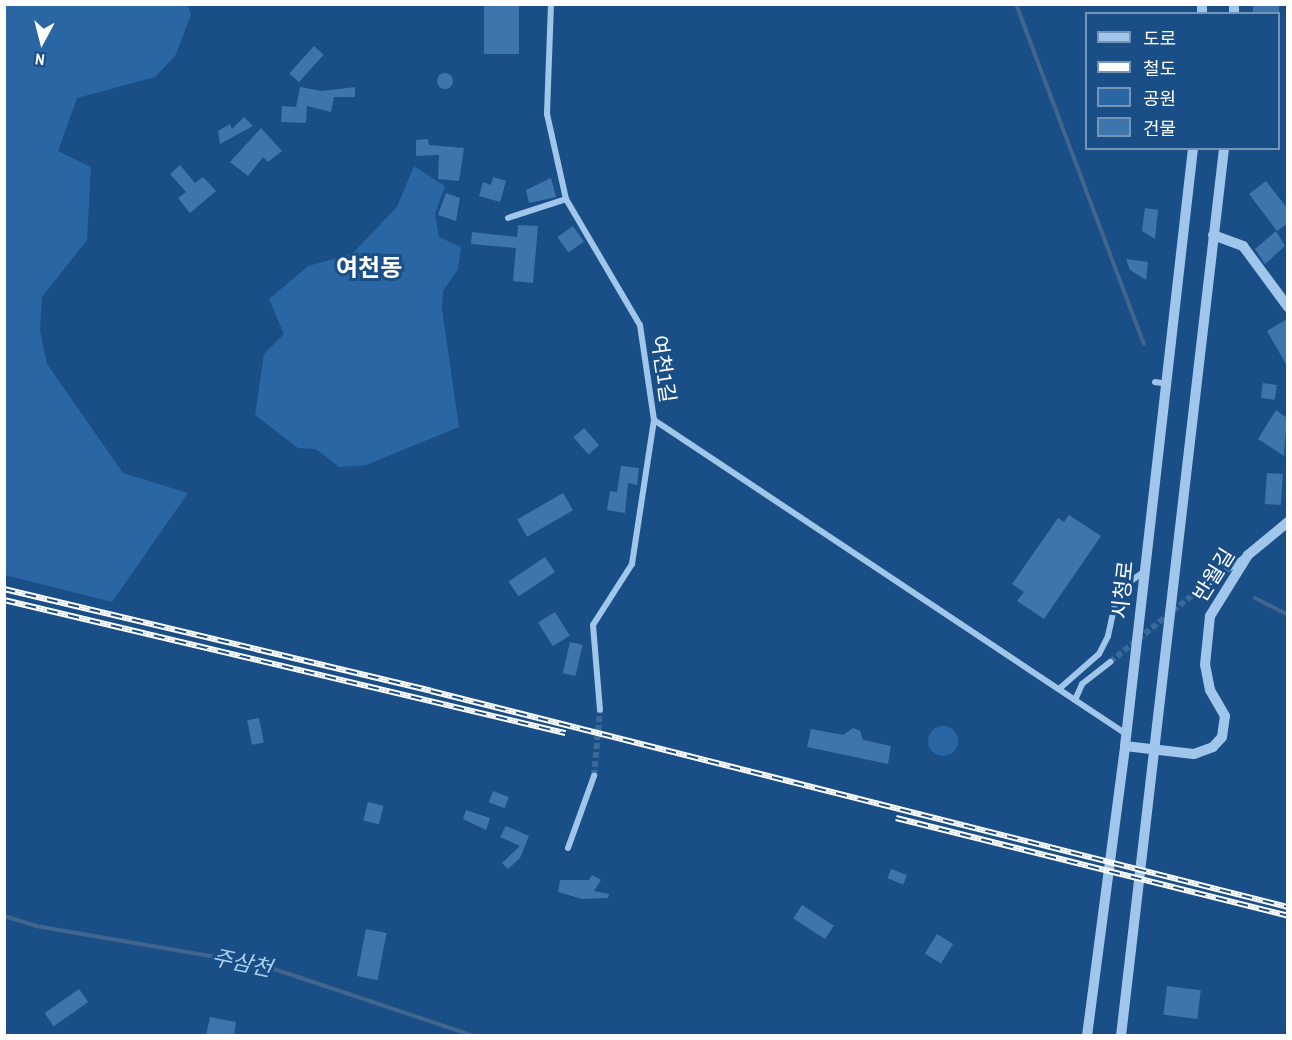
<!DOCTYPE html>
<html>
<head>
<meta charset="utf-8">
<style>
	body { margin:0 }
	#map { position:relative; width:1292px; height:1040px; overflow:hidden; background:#1a4e86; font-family:"Archivo Narrow","Noto Sans KR",sans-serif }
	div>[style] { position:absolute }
	.green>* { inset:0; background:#2a66a3 }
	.round { border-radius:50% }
	.stream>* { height:4px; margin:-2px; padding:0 2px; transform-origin:2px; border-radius:2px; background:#40668f }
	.building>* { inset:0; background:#3e75ad; transform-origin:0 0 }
	.minor-tunnel>* { height:6px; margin-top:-3px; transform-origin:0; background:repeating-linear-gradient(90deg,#3c6998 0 6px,transparent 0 9px) }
	.minor>* { height:6px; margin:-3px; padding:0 3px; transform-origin:3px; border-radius:3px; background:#a1c6ec }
	.tertiary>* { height:10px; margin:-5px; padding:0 5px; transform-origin:5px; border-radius:5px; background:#a1c6ec }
	.rail>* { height:6px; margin-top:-3px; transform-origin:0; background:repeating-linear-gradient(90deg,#1a4e86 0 11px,#fff 0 22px); box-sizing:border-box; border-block:2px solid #fff }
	span { translate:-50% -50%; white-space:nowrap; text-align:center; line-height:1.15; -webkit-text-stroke:6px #1a4e86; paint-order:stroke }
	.street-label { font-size:21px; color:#fff }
	.water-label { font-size:22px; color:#acd0f3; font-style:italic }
	.quarter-label { font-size:24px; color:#fff; font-weight:700 }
	.frame { position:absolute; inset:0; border:6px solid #fff; pointer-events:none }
	.legend { position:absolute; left:1085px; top:12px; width:195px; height:138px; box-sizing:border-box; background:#1a4e86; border:2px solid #7695b6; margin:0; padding:8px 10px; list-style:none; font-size:18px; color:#fff }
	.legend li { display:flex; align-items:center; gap:12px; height:30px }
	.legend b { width:30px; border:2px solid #7695b6 }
	.north { position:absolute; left:12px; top:12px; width:60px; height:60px; -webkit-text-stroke:4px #1a4e86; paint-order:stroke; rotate:187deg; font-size:16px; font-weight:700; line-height:24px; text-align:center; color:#fff }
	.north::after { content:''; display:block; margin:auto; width:21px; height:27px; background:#fff; clip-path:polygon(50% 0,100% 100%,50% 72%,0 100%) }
</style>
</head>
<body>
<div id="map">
	<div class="green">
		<i style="clip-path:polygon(4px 5px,188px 5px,191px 15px,175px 56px,155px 77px,77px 98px,58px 151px,91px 167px,87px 240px,42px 297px,40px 331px,47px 364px,123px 473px,188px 493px,112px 602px,5px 575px)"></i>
		<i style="clip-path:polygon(414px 166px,445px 186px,435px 214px,439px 237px,461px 247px,458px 269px,443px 291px,442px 309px,459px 427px,366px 465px,339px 467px,316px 449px,298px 448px,255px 415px,264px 354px,284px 334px,269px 299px,308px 266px,352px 254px,397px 207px)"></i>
		<i class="round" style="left:928px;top:726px;width:30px;height:30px"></i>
	</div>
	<div class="stream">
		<i style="left:1016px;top:4px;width:363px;rotate:69.4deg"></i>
		<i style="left:1255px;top:598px;width:37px;rotate:27deg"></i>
		<i style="left:4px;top:916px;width:34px;rotate:17deg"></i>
		<i style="left:36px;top:926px;width:229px;rotate:9.8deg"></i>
		<i style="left:262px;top:965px;width:224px;rotate:18.5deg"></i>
	</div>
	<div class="building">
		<i style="left:484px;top:4px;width:35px;height:50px"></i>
		<i style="left:1253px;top:4px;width:26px;height:10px"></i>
		<i style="left:314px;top:46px;width:13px;height:37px;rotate:42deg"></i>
		<i class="round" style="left:437px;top:73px;width:16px;height:16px"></i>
		<i style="clip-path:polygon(300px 87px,322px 91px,355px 87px,355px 97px,334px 97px,331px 112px,307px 106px,306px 123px,281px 122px,282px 106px,296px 107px)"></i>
		<i style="clip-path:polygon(244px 117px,253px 126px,220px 144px,218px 131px,230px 124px,232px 129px)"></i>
		<i style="clip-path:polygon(261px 128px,282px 151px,268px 162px,263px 157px,248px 176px,230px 162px)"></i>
		<i style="clip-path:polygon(428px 139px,429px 145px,464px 148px,459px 181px,438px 179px,439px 155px,416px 156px,416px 140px)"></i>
		<i style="clip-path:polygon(180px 165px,195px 183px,203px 177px,216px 191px,190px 213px,178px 198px,186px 192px,170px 174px)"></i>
		<i style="clip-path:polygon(493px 177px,506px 181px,500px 202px,479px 196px,483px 182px,491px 185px)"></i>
		<i style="clip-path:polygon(551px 178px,556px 197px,529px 203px,526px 190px)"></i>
		<i style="clip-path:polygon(1266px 181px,1287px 208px,1287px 224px,1277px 231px,1249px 194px)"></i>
		<i style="clip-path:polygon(446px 193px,460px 198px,456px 221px,438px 215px)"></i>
		<i style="clip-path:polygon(1145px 208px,1158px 210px,1155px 239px,1142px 231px)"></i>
		<i style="clip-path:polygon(518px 225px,538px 226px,533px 283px,513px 281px,516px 248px,471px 244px,472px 232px,517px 237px)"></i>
		<i style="left:573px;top:226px;width:19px;height:19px;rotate:55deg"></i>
		<i style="clip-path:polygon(1276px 231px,1285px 246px,1265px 264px,1255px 249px)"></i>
		<i style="clip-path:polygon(1126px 259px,1148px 262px,1146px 280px,1130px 270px)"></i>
		<i style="clip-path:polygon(1287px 319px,1287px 366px,1267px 331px)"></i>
		<i style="left:1263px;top:383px;width:14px;height:15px;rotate:8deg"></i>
		<i style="clip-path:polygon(1276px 410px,1287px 418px,1284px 456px,1258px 439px)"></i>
		<i style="left:584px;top:428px;width:23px;height:14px;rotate:49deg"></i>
		<i style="clip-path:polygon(621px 466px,639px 468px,637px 485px,628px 483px,625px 513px,607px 510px,610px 491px,617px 492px)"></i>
		<i style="left:1267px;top:473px;width:16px;height:31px;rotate:4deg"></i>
		<i style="left:563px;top:493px;width:20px;height:53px;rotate:60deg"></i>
		<i style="clip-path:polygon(1069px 515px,1101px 536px,1044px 619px,1017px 601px,1024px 592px,1012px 584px,1058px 518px,1064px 522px)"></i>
		<i style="left:545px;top:557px;width:18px;height:44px;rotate:56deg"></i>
		<i style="left:555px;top:612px;width:28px;height:20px;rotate:58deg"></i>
		<i style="left:570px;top:642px;width:13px;height:32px;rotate:13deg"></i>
		<i style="left:259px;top:718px;width:25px;height:12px;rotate:79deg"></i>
		<i style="clip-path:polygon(853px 728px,860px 731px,863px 740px,891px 746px,888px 764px,807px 747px,811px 729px,843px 735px)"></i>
		<i style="left:493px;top:791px;width:17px;height:12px;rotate:21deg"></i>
		<i style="left:368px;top:802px;width:16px;height:19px;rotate:14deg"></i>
		<i style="clip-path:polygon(466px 810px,490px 818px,486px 830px,463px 819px)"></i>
		<i style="clip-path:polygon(506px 826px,529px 836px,520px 858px,508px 869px,502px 863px,520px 846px,500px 837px)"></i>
		<i style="left:891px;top:869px;width:17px;height:10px;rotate:21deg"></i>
		<i style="clip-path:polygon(592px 875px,601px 880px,594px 891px,609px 894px,608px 898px,582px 899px,558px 892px,560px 880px,589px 880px)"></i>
		<i style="left:802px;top:905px;width:38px;height:16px;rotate:33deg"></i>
		<i style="left:366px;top:929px;width:21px;height:48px;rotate:11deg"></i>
		<i style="left:937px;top:934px;width:19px;height:23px;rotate:32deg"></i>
		<i style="left:1167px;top:986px;width:34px;height:29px;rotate:7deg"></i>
		<i style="left:79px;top:989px;width:16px;height:42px;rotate:55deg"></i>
		<i style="clip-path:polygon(210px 1017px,236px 1022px,234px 1035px,206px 1035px)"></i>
	</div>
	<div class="minor-tunnel">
		<i style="left:1110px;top:662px;width:109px;rotate:-39.1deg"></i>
		<i style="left:594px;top:776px;width:66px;rotate:-84.8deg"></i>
	</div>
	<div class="minor">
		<i style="left:551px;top:4px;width:110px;rotate:92.1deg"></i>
		<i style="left:547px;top:114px;width:87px;rotate:77.4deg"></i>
		<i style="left:566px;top:199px;width:146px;rotate:59.6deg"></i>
		<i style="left:640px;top:325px;width:96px;rotate:81.6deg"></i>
		<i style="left:654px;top:420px;width:146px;rotate:98.7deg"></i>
		<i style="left:632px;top:564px;width:72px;rotate:122.6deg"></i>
		<i style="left:593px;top:625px;width:85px;rotate:85.3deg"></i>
		<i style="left:508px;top:218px;width:61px;rotate:-18.1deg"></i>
		<i style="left:1155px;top:382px;width:12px;rotate:9deg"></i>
		<i style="left:654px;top:420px;width:567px;rotate:33.63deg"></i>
		<i style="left:1195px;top:593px;width:62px;rotate:-35.8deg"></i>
		<i style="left:1059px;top:689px;width:53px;rotate:-41.2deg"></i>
		<i style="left:1099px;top:654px;width:20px;rotate:-63deg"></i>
		<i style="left:1108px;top:636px;width:47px;rotate:-77.7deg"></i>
		<i style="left:1118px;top:590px;width:33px;rotate:-35deg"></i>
		<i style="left:1075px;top:700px;width:17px;rotate:-66deg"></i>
		<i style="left:1082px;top:684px;width:36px;rotate:-38deg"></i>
		<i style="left:568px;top:848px;width:77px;rotate:-70.1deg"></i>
	</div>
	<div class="tertiary">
		<i style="left:1202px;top:14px;width:10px;rotate:-90deg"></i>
		<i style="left:1234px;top:14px;width:10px;rotate:-90deg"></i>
		<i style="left:1213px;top:235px;width:32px;rotate:20deg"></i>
		<i style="left:1243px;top:246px;width:76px;rotate:53.6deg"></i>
		<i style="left:1125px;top:746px;width:69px;rotate:6.6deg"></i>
		<i style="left:1194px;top:754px;width:20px;rotate:-20deg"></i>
		<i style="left:1213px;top:747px;width:13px;rotate:-48deg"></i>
		<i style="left:1222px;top:737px;width:21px;rotate:-82deg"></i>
		<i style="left:1225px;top:716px;width:30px;rotate:-120deg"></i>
		<i style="left:1210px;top:690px;width:25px;rotate:-101deg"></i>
		<i style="left:1205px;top:665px;width:49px;rotate:-84.2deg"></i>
		<i style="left:1210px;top:616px;width:72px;rotate:-58.1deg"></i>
		<i style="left:1248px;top:555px;width:52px;rotate:-39.5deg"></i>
		<i style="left:1087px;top:1036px;width:292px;rotate:-82.5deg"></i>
		<i style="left:1125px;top:746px;width:602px;rotate:-83.51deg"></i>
		<i style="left:1121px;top:1036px;width:894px;rotate:-83.38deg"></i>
	</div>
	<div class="rail">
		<i style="left:4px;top:589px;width:439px;rotate:13.4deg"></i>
		<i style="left:431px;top:691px;width:884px;rotate:14.15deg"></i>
		<i style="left:4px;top:600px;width:577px;rotate:13.34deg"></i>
		<i style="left:896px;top:818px;width:404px;rotate:14deg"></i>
	</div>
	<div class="street-label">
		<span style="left:663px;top:369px;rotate:82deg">여천1길</span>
		<span style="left:1214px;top:575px;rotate:-58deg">반월길</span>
		<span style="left:1123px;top:590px;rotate:-84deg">시청로</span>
	</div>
	<div class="water-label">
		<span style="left:242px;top:963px;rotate:12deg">주삼천</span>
	</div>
	<div class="quarter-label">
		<span style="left:369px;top:268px">여천동</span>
	</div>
	<div class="frame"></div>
	<ul class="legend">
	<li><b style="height:8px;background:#a1c6ec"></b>도로</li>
	<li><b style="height:8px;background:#fff"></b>철도</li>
	<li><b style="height:16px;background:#2a66a3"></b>공원</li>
	<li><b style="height:16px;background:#3e75ad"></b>건물</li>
	</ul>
	<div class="north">N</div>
</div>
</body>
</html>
